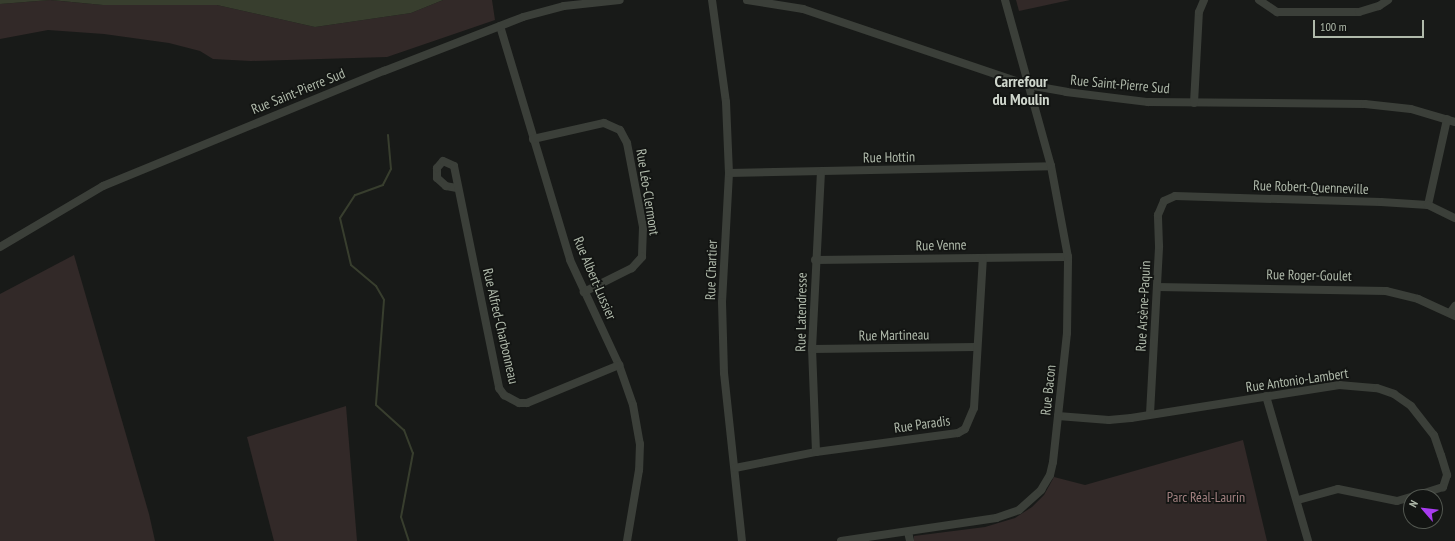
<!DOCTYPE html>
<html>
<head>
<meta charset="utf-8">
<style>
	body { margin:0 }
	#map { position:relative; width:1455px; height:541px; overflow:hidden; background:#181a18; font-family:"PT Sans Narrow",sans-serif }
	div>[style] { position:absolute }
	.green>* { inset:0; background:#322928 }
	.water>* { inset:0; background:#383e2e }
	.stream>* { height:2px; margin:-1px; padding:0 1px; transform-origin:1px; border-radius:1px; background:#383e2e }
	.minor>* { height:8px; margin:-4px; padding:0 4px; transform-origin:4px; border-radius:4px; background:#3b3f39 }
	span { translate:-50% -50%; white-space:nowrap; text-align:center; line-height:1.15; -webkit-text-stroke:3.5px #131513; paint-order:stroke }
	.street-label { font-size:14px; color:#b0baab }
	.park-label { font-size:14px; color:#a48282 }
	.quarter-label { font-size:16px; color:#cfd6cc; font-weight:700 }
	.north { position:absolute; left:1403px; top:489px; width:40px; height:40px; box-sizing:border-box; background:#131513; border:1px solid #525750; border-radius:50%; rotate:298deg; font-size:11px; font-weight:700; line-height:16px; text-align:center; color:#b0baab }
	.north::after { content:''; display:block; margin:auto; width:14px; height:18px; background:#a83bf0; clip-path:polygon(50% 0,100% 100%,50% 72%,0 100%) }
	.scale { position:absolute; left:1313px; top:20px; width:111px; height:18px; box-sizing:border-box; border:2px solid #b0baab; border-top:0; padding-left:5px; font-size:12px; line-height:14px; white-space:nowrap; color:#b0baab; -webkit-text-stroke:3px #131513; paint-order:stroke }
</style>
</head>
<body>
<div id="map">
	<div class="green">
		<i style="clip-path:polygon(50px 0,103px 5px,217px 5px,315px 27px,411px 13px,443px 0,492px 0,495px 20px,387px 57px,251px 61px,213px 59px,200px 51px,169px 43px,104px 34px,48px 30px,0 39px,0 4px)"></i>
		<i style="clip-path:polygon(1016px 0,1070px 0,1019px 11px)"></i>
		<i style="clip-path:polygon(74px 255px,149px 514px,155px 541px,0 541px,0 294px)"></i>
		<i style="clip-path:polygon(346px 406px,357px 541px,274px 541px,247px 437px)"></i>
		<i style="clip-path:polygon(1243px 440px,1267px 541px,914px 541px,914px 536px,985px 527px,1015px 518px,1032px 507px,1044px 495px,1054px 477px,1085px 485px)"></i>
	</div>
	<div class="water">
		<i style="clip-path:polygon(0 0,50px 0,0 4px)"></i>
		<i style="clip-path:polygon(51px 0,443px 0,411px 13px,315px 27px,217px 5px,103px 5px)"></i>
	</div>
	<div class="stream">
		<i style="left:388px;top:135px;width:34px;rotate:85deg"></i>
		<i style="left:391px;top:169px;width:18px;rotate:117deg"></i>
		<i style="left:383px;top:185px;width:30px;rotate:160deg"></i>
		<i style="left:355px;top:195px;width:27px;rotate:123deg"></i>
		<i style="left:340px;top:218px;width:48px;rotate:76.8deg"></i>
		<i style="left:351px;top:265px;width:33px;rotate:40deg"></i>
		<i style="left:376px;top:286px;width:16px;rotate:60deg"></i>
		<i style="left:384px;top:300px;width:105px;rotate:94.4deg"></i>
		<i style="left:376px;top:405px;width:38px;rotate:42deg"></i>
		<i style="left:404px;top:430px;width:25px;rotate:69deg"></i>
		<i style="left:413px;top:453px;width:65px;rotate:100.6deg"></i>
		<i style="left:401px;top:517px;width:25px;rotate:72deg"></i>
	</div>
	<div class="minor">
		<i style="left:712px;top:0;width:103px;rotate:82.2deg"></i>
		<i style="left:726px;top:102px;width:71px;rotate:87.6deg"></i>
		<i style="left:729px;top:173px;width:129px;rotate:93.1deg"></i>
		<i style="left:722px;top:302px;width:71px;rotate:88.4deg"></i>
		<i style="left:724px;top:373px;width:169px;rotate:83.9deg"></i>
		<i style="left:747px;top:0;width:57px;rotate:9.1deg"></i>
		<i style="left:803px;top:9px;width:237px;rotate:18.7deg"></i>
		<i style="left:1028px;top:85px;width:39px;rotate:10deg"></i>
		<i style="left:1066px;top:92px;width:83px;rotate:7deg"></i>
		<i style="left:1148px;top:102px;width:217px;rotate:0.5deg"></i>
		<i style="left:1365px;top:104px;width:46px;rotate:6.2deg"></i>
		<i style="left:1411px;top:109px;width:46px;rotate:16.5deg"></i>
		<i style="left:1259px;top:0;width:22px;rotate:34deg"></i>
		<i style="left:1277px;top:12px;width:82px"></i>
		<i style="left:1359px;top:12px;width:21px;rotate:-17deg"></i>
		<i style="left:1379px;top:6px;width:11px;rotate:-34deg"></i>
		<i style="left:500px;top:26px;width:244px;rotate:73.3deg"></i>
		<i style="left:570px;top:260px;width:116px;rotate:65deg"></i>
		<i style="left:619px;top:365px;width:42px;rotate:70.7deg"></i>
		<i style="left:633px;top:405px;width:40px;rotate:80deg"></i>
		<i style="left:640px;top:444px;width:26px;rotate:92deg"></i>
		<i style="left:639px;top:470px;width:72px;rotate:99.6deg"></i>
		<i style="left:1194px;top:103px;width:91px;rotate:-86.9deg"></i>
		<i style="left:1199px;top:12px;width:13px;rotate:-67deg"></i>
		<i style="left:533px;top:139px;width:73px;rotate:-12.7deg"></i>
		<i style="left:604px;top:123px;width:17px;rotate:24deg"></i>
		<i style="left:620px;top:130px;width:15px;rotate:62deg"></i>
		<i style="left:627px;top:143px;width:86px;rotate:79.2deg"></i>
		<i style="left:643px;top:227px;width:30px;rotate:92deg"></i>
		<i style="left:642px;top:257px;width:15px;rotate:132deg"></i>
		<i style="left:632px;top:268px;width:54px;rotate:153.4deg"></i>
		<i style="left:729px;top:173px;width:322px;rotate:-1.2deg"></i>
		<i style="left:457px;top:188px;width:11px;rotate:-170deg"></i>
		<i style="left:446px;top:186px;width:12px;rotate:-138deg"></i>
		<i style="left:437px;top:178px;width:10px;rotate:-90deg"></i>
		<i style="left:437px;top:168px;width:9px;rotate:-49deg"></i>
		<i style="left:443px;top:161px;width:12px;rotate:24deg"></i>
		<i style="left:454px;top:166px;width:227px;rotate:78.5deg"></i>
		<i style="left:499px;top:388px;width:9px;rotate:54deg"></i>
		<i style="left:504px;top:395px;width:17px;rotate:28deg"></i>
		<i style="left:519px;top:403px;width:8px"></i>
		<i style="left:527px;top:403px;width:100px;rotate:-22.4deg"></i>
		<i style="left:1428px;top:205px;width:88px;rotate:-77.5deg"></i>
		<i style="left:0;top:247px;width:120px;rotate:-30.6deg"></i>
		<i style="left:103px;top:186px;width:304px;rotate:-22.3deg"></i>
		<i style="left:384px;top:71px;width:149px;rotate:-21.2deg"></i>
		<i style="left:523px;top:17px;width:42px;rotate:-15deg"></i>
		<i style="left:564px;top:6px;width:56px;rotate:-6.1deg"></i>
		<i style="left:815px;top:260px;width:253px;rotate:-0.7deg"></i>
		<i style="left:1157px;top:287px;width:229px;rotate:1deg"></i>
		<i style="left:1386px;top:291px;width:33px;rotate:14deg"></i>
		<i style="left:1418px;top:299px;width:41px;rotate:24.7deg"></i>
		<i style="left:1450px;top:313px;width:9px;rotate:-54deg"></i>
		<i style="left:812px;top:349px;width:164px;rotate:-0.7deg"></i>
		<i style="left:1266px;top:396px;width:151px;rotate:73.8deg"></i>
		<i style="left:1150px;top:414px;width:168px;rotate:-86.9deg"></i>
		<i style="left:1159px;top:246px;width:31px;rotate:-92deg"></i>
		<i style="left:1158px;top:215px;width:15px;rotate:-67deg"></i>
		<i style="left:1164px;top:201px;width:12px;rotate:-24deg"></i>
		<i style="left:1175px;top:196px;width:206px;rotate:1.7deg"></i>
		<i style="left:1381px;top:202px;width:47px;rotate:3.7deg"></i>
		<i style="left:1428px;top:205px;width:30px;rotate:26deg"></i>
		<i style="left:1058px;top:416px;width:51px;rotate:4.5deg"></i>
		<i style="left:1109px;top:420px;width:22px;rotate:-5deg"></i>
		<i style="left:1131px;top:418px;width:211px;rotate:-9deg"></i>
		<i style="left:1339px;top:385px;width:38px;rotate:5deg"></i>
		<i style="left:1377px;top:388px;width:18px;rotate:19deg"></i>
		<i style="left:1394px;top:394px;width:21px;rotate:35deg"></i>
		<i style="left:1411px;top:406px;width:37px;rotate:52deg"></i>
		<i style="left:1434px;top:435px;width:21px;rotate:71deg"></i>
		<i style="left:1441px;top:455px;width:21px;rotate:73deg"></i>
		<i style="left:1447px;top:475px;width:13px;rotate:108deg"></i>
		<i style="left:1443px;top:487px;width:32px;rotate:162deg"></i>
		<i style="left:816px;top:452px;width:103px;rotate:-92.2deg"></i>
		<i style="left:812px;top:349px;width:177px;rotate:-87.1deg"></i>
		<i style="left:735px;top:468px;width:83px;rotate:-11.2deg"></i>
		<i style="left:816px;top:452px;width:143px;rotate:-7.6deg"></i>
		<i style="left:958px;top:433px;width:8px;rotate:-30deg"></i>
		<i style="left:965px;top:429px;width:23px;rotate:-67deg"></i>
		<i style="left:974px;top:408px;width:150px;rotate:-86.6deg"></i>
		<i style="left:1298px;top:500px;width:41px;rotate:-15.4deg"></i>
		<i style="left:1338px;top:489px;width:60px;rotate:11.5deg"></i>
		<i style="left:1397px;top:501px;width:15px;rotate:-16deg"></i>
		<i style="left:908px;top:532px;width:9px;rotate:77deg"></i>
		<i style="left:841px;top:541px;width:157px;rotate:-8.4deg"></i>
		<i style="left:996px;top:518px;width:24px;rotate:-19deg"></i>
		<i style="left:1019px;top:510px;width:30px;rotate:-42deg"></i>
		<i style="left:1041px;top:490px;width:17px;rotate:-59deg"></i>
		<i style="left:1050px;top:475px;width:13px;rotate:-77deg"></i>
		<i style="left:1053px;top:462px;width:130px;rotate:-83.8deg"></i>
		<i style="left:1067px;top:333px;width:76px;rotate:-89.2deg"></i>
		<i style="left:1068px;top:257px;width:93px;rotate:-100.6deg"></i>
		<i style="left:1051px;top:166px;width:172px;rotate:-105.5deg"></i>
	</div>
	<div class="street-label">
		<span style="left:1120px;top:84px;rotate:5deg">Rue Saint-Pierre Sud</span>
		<span style="left:298px;top:91px;rotate:-22deg">Rue Saint-Pierre Sud</span>
		<span style="left:889px;top:157px;rotate:-1deg">Rue Hottin</span>
		<span style="left:1311px;top:187px;rotate:2deg">Rue Robert-Quenneville</span>
		<span style="left:648px;top:192px;rotate:81deg">Rue Léo-Clermont</span>
		<span style="left:941px;top:245px;rotate:-1deg">Rue Venne</span>
		<span style="left:711px;top:270px;rotate:-88deg">Rue Chartier</span>
		<span style="left:1309px;top:275px;rotate:1deg">Rue Roger-Goulet</span>
		<span style="left:595px;top:278px;rotate:67deg">Rue Albert-Lussier</span>
		<span style="left:1143px;top:306px;rotate:-87deg">Rue Arsène-Paquin</span>
		<span style="left:801px;top:312px;rotate:-89deg">Rue Latendresse</span>
		<span style="left:501px;top:326px;rotate:77deg">Rue Alfred-Charbonneau</span>
		<span style="left:894px;top:335px;rotate:-1deg">Rue Martineau</span>
		<span style="left:1297px;top:380px;rotate:-8deg">Rue Antonio-Lambert</span>
		<span style="left:1048px;top:390px;rotate:-84deg">Rue Bacon</span>
		<span style="left:922px;top:424px;rotate:-8deg">Rue Paradis</span>
	</div>
	<div class="park-label">
		<span style="left:1206px;top:497px">Parc Réal-Laurin</span>
	</div>
	<div class="quarter-label">
		<span style="left:1021px;top:90px">Carrefour<br>du Moulin</span>
	</div>
	<div class="north">N</div>
	<div class="scale">100 m</div>
</div>
</body>
</html>
